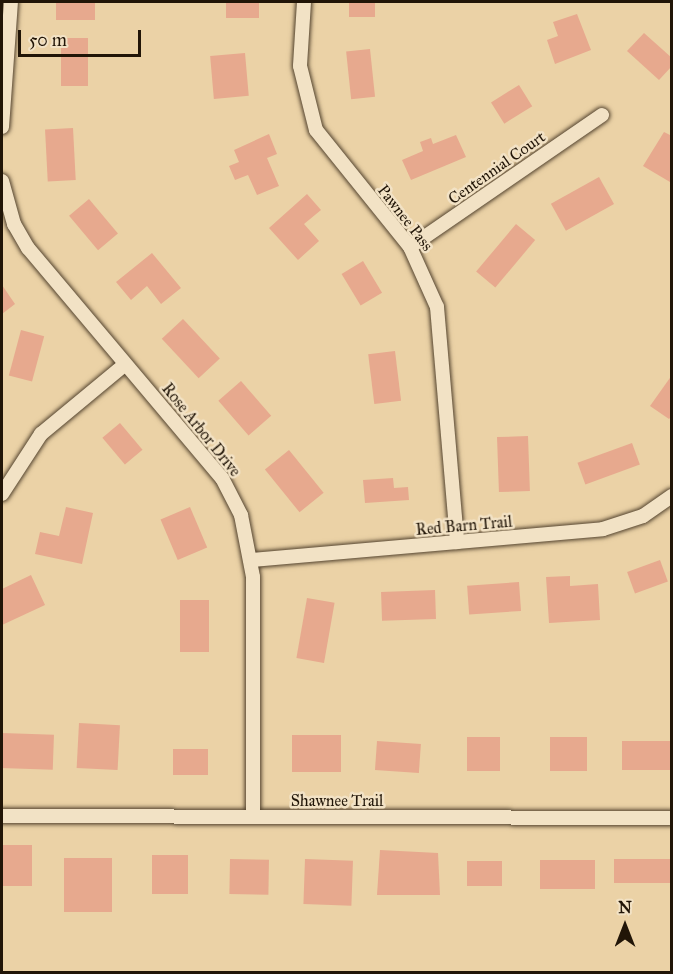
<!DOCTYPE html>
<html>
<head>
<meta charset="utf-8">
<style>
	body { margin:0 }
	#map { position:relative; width:673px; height:974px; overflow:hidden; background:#ebd2a6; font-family:"IM FELL Great Primer",serif }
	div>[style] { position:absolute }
	.building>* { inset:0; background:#e7a98e; transform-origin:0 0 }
	.roads { filter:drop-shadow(0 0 2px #54442f) drop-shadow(0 0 2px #54442f) }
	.street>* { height:14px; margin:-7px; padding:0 7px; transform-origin:7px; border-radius:7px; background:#f2e2c5 }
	span { translate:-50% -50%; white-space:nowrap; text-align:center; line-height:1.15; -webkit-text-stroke:5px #f2e2c5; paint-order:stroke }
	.street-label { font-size:16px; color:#211507 }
	.frame { position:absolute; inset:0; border:3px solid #211507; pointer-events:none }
	.north { position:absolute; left:595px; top:896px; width:60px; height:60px; -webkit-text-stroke:4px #f2e2c5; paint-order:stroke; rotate:0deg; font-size:16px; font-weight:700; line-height:24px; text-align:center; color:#211507 }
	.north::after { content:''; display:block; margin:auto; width:21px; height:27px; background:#211507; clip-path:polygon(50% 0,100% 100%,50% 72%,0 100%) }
	.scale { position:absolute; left:18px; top:30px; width:123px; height:27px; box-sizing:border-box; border:3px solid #211507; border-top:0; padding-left:8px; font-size:18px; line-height:21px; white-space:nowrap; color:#211507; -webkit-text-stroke:4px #f2e2c5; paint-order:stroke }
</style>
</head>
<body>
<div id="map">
	<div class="building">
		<i style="left:56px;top:2px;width:39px;height:18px"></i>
		<i style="left:226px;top:2px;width:33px;height:16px"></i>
		<i style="left:349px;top:2px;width:26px;height:15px"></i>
		<i style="clip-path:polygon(577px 14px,591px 50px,555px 64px,547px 40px,558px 36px,553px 22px)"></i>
		<i style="clip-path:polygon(644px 33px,672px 58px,672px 66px,659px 80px,627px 51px)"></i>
		<i style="left:61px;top:38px;width:27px;height:48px"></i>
		<i style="left:370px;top:49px;width:48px;height:24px;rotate:84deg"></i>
		<i style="left:245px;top:53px;width:43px;height:35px;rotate:85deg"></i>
		<i style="left:519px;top:85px;width:25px;height:33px;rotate:58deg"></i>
		<i style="left:73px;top:128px;width:52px;height:28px;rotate:87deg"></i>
		<i style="clip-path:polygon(664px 132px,672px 136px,670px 182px,643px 166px)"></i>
		<i style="clip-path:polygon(269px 134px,277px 154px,267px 158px,279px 186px,257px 195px,248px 175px,235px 180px,229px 166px,239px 162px,234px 150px)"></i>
		<i style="clip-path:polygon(456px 135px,466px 157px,411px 180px,402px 160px,423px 151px,420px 142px,431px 138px,433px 144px)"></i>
		<i style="left:599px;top:177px;width:31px;height:55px;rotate:61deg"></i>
		<i style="clip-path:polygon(307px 194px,321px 210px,304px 224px,319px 241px,298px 260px,269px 228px)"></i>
		<i style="left:89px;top:199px;width:45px;height:26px;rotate:50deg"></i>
		<i style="left:516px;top:224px;width:25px;height:62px;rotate:40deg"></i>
		<i style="clip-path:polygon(152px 253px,181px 288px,161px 304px,147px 286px,131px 300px,116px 282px)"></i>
		<i style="left:363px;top:261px;width:37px;height:25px;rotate:59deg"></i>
		<i style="clip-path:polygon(2px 285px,15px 304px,2px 314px)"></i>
		<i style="left:183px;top:319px;width:54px;height:29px;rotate:47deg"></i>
		<i style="left:21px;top:330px;width:24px;height:47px;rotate:15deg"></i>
		<i style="left:395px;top:351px;width:50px;height:27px;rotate:83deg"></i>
		<i style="clip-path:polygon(672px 375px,672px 416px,669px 419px,650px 406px)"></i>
		<i style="left:241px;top:381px;width:46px;height:30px;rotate:49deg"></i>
		<i style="left:120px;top:423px;width:35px;height:23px;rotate:50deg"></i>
		<i style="left:528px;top:436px;width:55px;height:31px;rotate:88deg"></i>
		<i style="left:632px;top:443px;width:23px;height:58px;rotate:70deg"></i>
		<i style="left:289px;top:450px;width:55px;height:31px;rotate:51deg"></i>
		<i style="clip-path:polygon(393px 478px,394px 488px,408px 487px,409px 500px,365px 503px,363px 480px)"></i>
		<i style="clip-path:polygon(66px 507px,93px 513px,82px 564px,35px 554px,40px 532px,59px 536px)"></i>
		<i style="left:190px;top:507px;width:44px;height:32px;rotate:67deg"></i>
		<i style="left:660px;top:560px;width:23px;height:35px;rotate:70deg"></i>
		<i style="clip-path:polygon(31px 575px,45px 605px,2px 625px,2px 589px)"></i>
		<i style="clip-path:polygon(570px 576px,570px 586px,598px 584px,600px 620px,549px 623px,546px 577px)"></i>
		<i style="left:519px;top:582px;width:29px;height:52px;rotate:86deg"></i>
		<i style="left:435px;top:590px;width:29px;height:54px;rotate:88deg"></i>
		<i style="left:307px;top:598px;width:28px;height:61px;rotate:10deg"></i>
		<i style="left:180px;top:600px;width:29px;height:52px"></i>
		<i style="left:79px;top:723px;width:41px;height:45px;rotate:3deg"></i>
		<i style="left:2px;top:733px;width:52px;height:35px;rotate:2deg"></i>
		<i style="left:292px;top:735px;width:49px;height:37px"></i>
		<i style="left:467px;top:737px;width:33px;height:34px"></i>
		<i style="left:550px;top:737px;width:37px;height:34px"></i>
		<i style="left:377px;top:741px;width:44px;height:29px;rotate:4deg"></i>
		<i style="left:622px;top:741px;width:49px;height:29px"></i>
		<i style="left:173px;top:749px;width:35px;height:26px"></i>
		<i style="left:2px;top:845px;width:30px;height:41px"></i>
		<i style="clip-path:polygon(380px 850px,438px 853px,440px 895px,377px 895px)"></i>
		<i style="left:152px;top:855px;width:36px;height:39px"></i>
		<i style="left:64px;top:858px;width:48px;height:54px"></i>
		<i style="left:230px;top:859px;width:39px;height:35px;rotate:1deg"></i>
		<i style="left:305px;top:859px;width:48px;height:45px;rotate:2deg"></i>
		<i style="left:671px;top:859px;width:24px;height:57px;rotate:90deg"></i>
		<i style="left:540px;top:860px;width:55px;height:29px"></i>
		<i style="left:467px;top:861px;width:35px;height:25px"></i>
	</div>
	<div class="roads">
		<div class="street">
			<i style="left:304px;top:2px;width:64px;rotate:93.6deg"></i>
			<i style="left:300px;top:66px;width:66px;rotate:76deg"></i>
			<i style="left:316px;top:130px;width:150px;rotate:51.2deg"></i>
			<i style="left:410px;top:247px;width:66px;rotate:65.8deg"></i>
			<i style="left:437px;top:307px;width:236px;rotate:85.1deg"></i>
			<i style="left:2px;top:127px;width:125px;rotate:-85.9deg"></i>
			<i style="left:2px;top:181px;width:45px;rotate:74.4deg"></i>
			<i style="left:14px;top:224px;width:28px;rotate:60deg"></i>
			<i style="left:28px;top:248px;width:301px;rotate:49.9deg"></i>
			<i style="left:222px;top:478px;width:42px;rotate:62.8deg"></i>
			<i style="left:241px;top:515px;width:63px;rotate:79deg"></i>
			<i style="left:253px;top:577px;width:240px;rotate:90deg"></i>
			<i style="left:410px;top:247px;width:233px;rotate:-34.5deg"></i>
			<i style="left:2px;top:494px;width:72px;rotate:-57deg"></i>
			<i style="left:41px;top:434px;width:108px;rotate:-39.7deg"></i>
			<i style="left:252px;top:560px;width:352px;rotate:-5deg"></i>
			<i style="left:603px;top:529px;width:42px;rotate:-18deg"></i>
			<i style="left:643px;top:516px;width:35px;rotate:-35deg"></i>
			<i style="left:2px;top:816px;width:670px;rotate:0.17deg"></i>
		</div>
	</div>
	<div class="street-label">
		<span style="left:497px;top:168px;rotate:-35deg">Centennial Court</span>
		<span style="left:405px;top:218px;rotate:52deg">Pawnee Pass</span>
		<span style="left:201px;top:430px;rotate:51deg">Rose Arbor Drive</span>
		<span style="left:464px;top:526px;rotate:-5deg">Red Barn Trail</span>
		<span style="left:337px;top:801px">Shawnee Trail</span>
	</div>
	<div class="frame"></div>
	<div class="north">N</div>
	<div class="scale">50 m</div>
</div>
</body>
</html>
